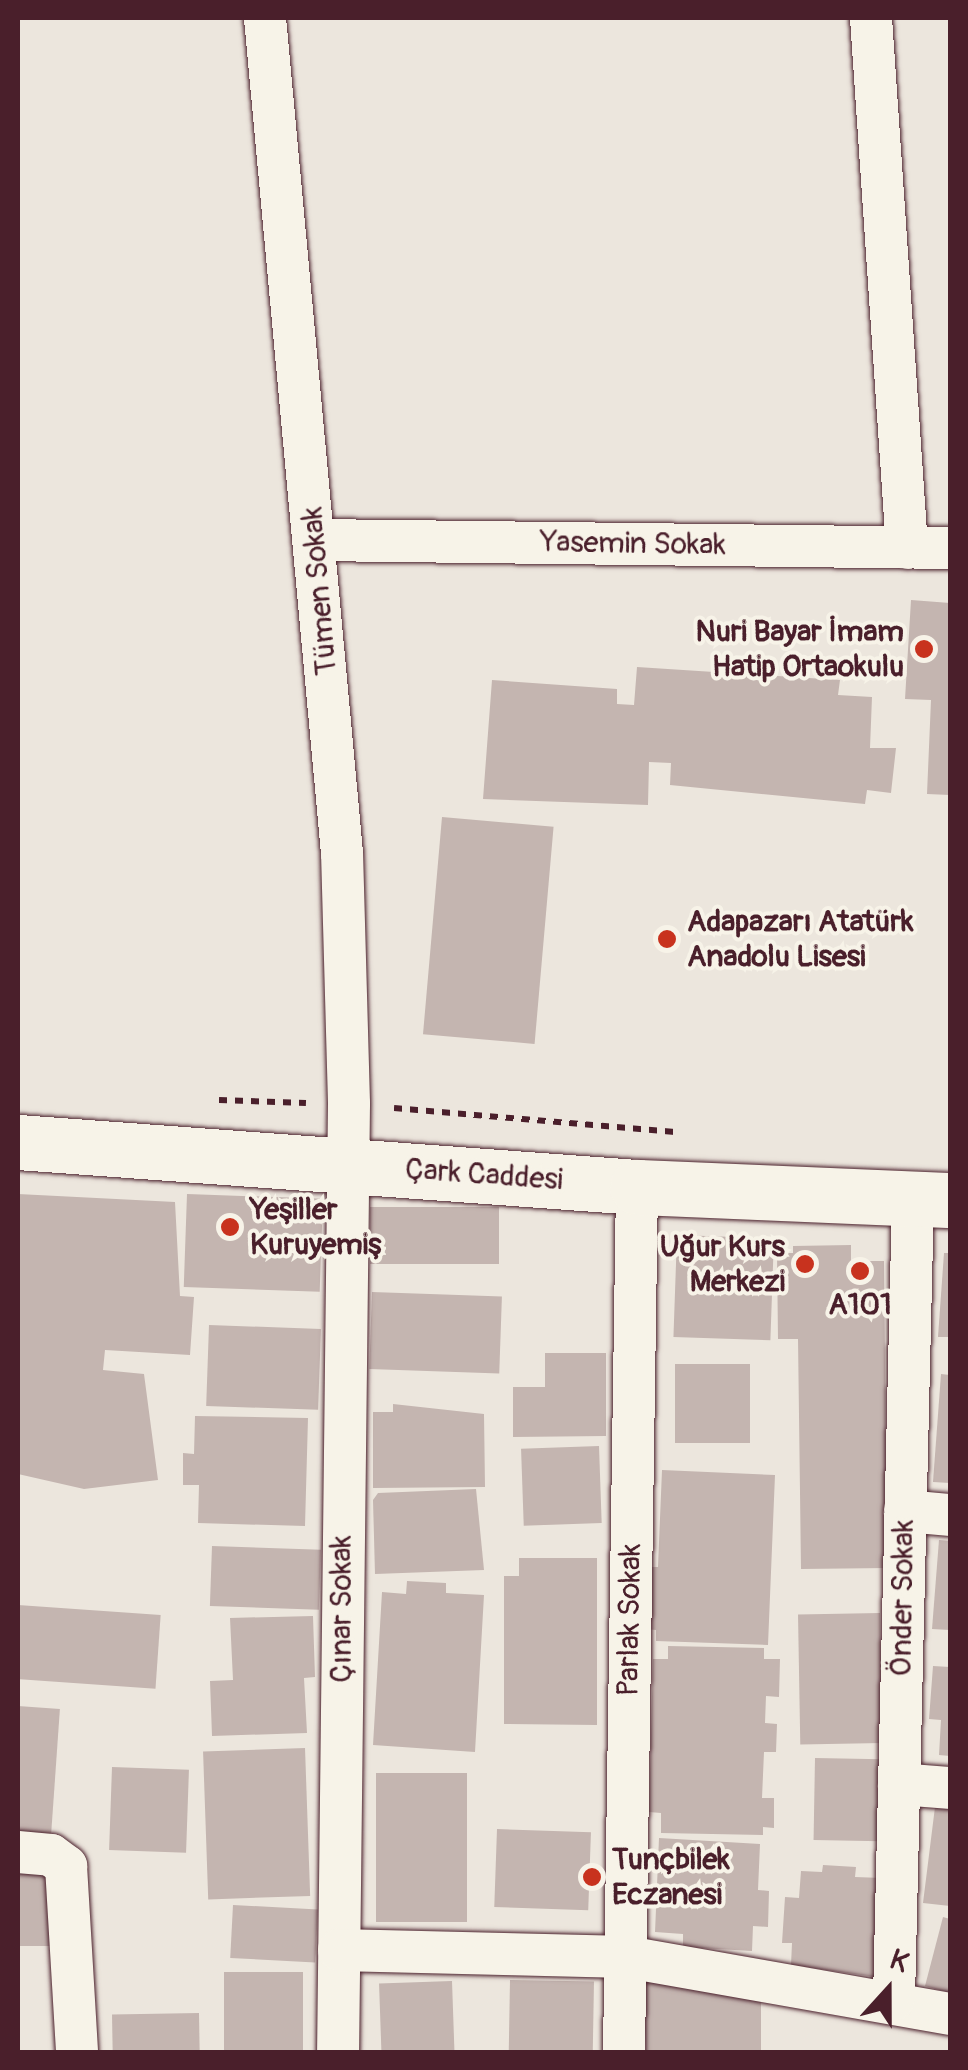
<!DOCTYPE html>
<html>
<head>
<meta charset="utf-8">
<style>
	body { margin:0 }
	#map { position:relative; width:968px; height:2070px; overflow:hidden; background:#ece6dd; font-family:Pangolin,sans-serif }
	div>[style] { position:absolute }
	.building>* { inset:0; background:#c4b5b0; transform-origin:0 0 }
	.path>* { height:6px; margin-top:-3px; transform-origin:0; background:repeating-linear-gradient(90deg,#4a1f2b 0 8px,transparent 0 16px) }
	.roads { filter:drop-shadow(0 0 2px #4a1f2b) drop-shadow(0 0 2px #4a1f2b) }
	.street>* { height:42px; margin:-21px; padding:0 21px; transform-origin:21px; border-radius:21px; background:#f7f3e8 }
	.secondary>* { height:55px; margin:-27.5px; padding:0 27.5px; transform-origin:27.5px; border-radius:27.5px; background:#f7f3e8 }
	.dots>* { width:28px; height:28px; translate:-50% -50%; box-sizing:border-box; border:5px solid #f7f3e8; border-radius:50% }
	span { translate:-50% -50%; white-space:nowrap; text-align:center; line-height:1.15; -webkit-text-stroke:8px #f7f3e8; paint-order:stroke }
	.street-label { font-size:30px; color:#4a1f2b }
	.poi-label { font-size:30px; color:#4a1f2b; font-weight:700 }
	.right { translate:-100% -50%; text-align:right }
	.left { translate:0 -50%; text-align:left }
	.frame { position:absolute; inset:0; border:20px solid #4a1f2b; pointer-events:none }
	.north { position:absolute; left:838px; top:1940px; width:100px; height:100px; -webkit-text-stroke:8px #f7f3e8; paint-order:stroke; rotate:21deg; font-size:28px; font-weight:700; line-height:40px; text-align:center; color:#4a1f2b }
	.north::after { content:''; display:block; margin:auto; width:35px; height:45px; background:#4a1f2b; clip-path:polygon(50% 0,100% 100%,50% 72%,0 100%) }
</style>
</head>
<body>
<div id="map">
	<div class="building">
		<i style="clip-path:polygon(911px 600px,950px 603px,950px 795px,927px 794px,931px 700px,905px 699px)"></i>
		<i style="clip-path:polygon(637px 667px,840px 680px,838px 695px,872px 697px,870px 748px,896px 748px,891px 793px,867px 790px,865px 804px,670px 785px,671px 763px,649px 762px,648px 805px,483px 799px,492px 680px,617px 689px,617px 704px,634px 705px)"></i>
		<i style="left:442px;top:817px;width:112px;height:218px;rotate:5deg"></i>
		<i style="clip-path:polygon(18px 1194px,175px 1202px,180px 1296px,194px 1297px,190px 1355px,105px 1350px,103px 1370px,144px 1374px,158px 1480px,84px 1489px,18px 1474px)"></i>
		<i style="left:187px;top:1194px;width:136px;height:93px;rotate:2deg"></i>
		<i style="left:370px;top:1207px;width:129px;height:57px"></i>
		<i style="left:677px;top:1235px;width:97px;height:102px;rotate:2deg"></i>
		<i style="clip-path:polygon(851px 1245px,851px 1261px,884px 1261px,887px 1568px,801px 1569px,798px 1339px,778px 1339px,777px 1253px,793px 1253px,793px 1246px)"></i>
		<i style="clip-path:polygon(944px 1253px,950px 1253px,950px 1337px,938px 1337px)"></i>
		<i style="left:372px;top:1292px;width:130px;height:77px;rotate:2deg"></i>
		<i style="left:209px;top:1325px;width:112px;height:81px;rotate:2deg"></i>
		<i style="clip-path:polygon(545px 1353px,606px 1353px,606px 1436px,513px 1437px,513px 1387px,545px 1387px)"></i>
		<i style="left:675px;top:1364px;width:75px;height:79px"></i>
		<i style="clip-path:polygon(941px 1374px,950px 1375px,950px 1483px,933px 1482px)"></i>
		<i style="clip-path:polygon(393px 1404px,484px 1414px,485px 1487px,373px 1488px,373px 1412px,393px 1412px)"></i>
		<i style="clip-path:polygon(195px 1416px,308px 1418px,305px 1526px,198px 1523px,199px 1485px,183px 1485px,183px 1453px,194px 1454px)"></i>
		<i style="left:599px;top:1446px;width:77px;height:78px;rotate:88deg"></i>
		<i style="clip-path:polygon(662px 1470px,775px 1475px,768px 1645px,656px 1641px,656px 1630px,646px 1629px,649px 1567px,658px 1567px)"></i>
		<i style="clip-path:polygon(476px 1489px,484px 1570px,375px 1574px,373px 1500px,378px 1493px)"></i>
		<i style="clip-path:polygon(939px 1540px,950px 1541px,950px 1630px,932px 1629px)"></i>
		<i style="left:212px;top:1546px;width:109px;height:60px;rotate:2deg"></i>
		<i style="clip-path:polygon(519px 1558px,597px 1558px,597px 1725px,504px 1724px,504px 1576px,519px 1576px)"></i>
		<i style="clip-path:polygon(407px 1581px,446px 1583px,446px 1593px,484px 1595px,475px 1752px,373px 1745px,382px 1592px,406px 1594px)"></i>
		<i style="left:18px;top:1605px;width:143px;height:74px;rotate:4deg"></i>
		<i style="left:880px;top:1613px;width:130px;height:82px;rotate:89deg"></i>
		<i style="clip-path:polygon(313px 1616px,315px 1677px,304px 1678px,307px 1733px,212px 1736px,210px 1681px,233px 1680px,230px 1618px)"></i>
		<i style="clip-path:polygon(668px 1646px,764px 1648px,764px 1659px,780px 1659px,779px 1697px,766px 1696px,765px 1723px,777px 1724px,776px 1752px,764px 1752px,762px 1798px,774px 1798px,774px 1828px,763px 1827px,763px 1835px,661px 1833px,661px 1813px,649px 1812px,653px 1659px,668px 1659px)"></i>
		<i style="clip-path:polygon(933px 1666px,950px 1667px,950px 1756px,939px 1755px,941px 1720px,929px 1719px)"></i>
		<i style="left:18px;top:1706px;width:42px;height:126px;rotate:4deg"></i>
		<i style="left:305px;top:1748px;width:148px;height:102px;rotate:88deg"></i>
		<i style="left:815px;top:1758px;width:67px;height:82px;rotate:1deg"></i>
		<i style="left:112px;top:1767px;width:77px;height:83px;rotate:2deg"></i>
		<i style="left:467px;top:1773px;width:149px;height:91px;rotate:90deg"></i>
		<i style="clip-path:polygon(936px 1799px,950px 1801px,950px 1906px,923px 1903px)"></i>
		<i style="left:497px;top:1829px;width:94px;height:78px;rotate:2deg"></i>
		<i style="clip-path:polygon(659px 1838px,760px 1844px,758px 1890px,769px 1891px,768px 1927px,753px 1926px,752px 1951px,683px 1947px,683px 1934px,655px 1932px)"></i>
		<i style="left:18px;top:1865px;width:35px;height:81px"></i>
		<i style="clip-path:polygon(823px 1865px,856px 1867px,855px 1877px,882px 1878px,876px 1977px,791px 1965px,792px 1943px,782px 1943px,785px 1897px,799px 1898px,801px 1871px,822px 1872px)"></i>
		<i style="left:233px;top:1905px;width:85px;height:53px;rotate:3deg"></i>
		<i style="clip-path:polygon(943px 1917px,950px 1919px,950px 1993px,925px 1986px)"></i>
		<i style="left:224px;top:1972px;width:79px;height:80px"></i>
		<i style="left:510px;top:1980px;width:84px;height:72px;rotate:1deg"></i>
		<i style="left:452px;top:1981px;width:71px;height:73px;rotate:88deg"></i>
		<i style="clip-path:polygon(643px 1981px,761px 2000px,761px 2052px,646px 2052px)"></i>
		<i style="left:199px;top:2013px;width:39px;height:87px;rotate:89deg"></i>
	</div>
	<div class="path">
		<i style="left:219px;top:1100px;width:87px;rotate:2deg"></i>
		<i style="left:394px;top:1108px;width:282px;rotate:4.9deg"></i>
	</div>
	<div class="roads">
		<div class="street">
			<i style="left:265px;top:18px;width:838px;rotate:84.73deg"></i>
			<i style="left:342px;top:852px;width:252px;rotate:88.4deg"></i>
			<i style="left:349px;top:1104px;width:948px;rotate:90.66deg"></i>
			<i style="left:871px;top:18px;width:531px;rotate:86.11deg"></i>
			<i style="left:316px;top:540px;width:634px;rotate:0.72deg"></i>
			<i style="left:905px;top:1511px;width:45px;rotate:5.1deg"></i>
			<i style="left:899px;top:1784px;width:51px;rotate:4.5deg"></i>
			<i style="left:18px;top:1852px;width:33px;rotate:5deg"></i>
			<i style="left:51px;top:1855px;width:19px;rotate:36deg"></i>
			<i style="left:66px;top:1866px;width:186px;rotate:86.6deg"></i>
			<i style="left:339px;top:1950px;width:288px;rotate:1.4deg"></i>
			<i style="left:627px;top:1957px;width:328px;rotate:10deg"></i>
			<i style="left:894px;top:1999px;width:802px;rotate:-88.64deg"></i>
			<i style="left:624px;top:2052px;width:865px;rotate:-89.14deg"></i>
		</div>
		<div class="secondary">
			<i style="left:18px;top:1142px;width:621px;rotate:4.16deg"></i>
			<i style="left:637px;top:1187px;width:313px;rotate:2.4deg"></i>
		</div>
	</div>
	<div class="dots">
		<i style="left:924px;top:649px;background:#c8321e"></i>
		<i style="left:667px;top:939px;background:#c8321e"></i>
		<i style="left:230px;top:1227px;background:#c8321e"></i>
		<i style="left:805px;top:1264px;background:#c8321e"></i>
		<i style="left:860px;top:1271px;background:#c8321e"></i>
		<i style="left:592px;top:1877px;background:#c8321e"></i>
	</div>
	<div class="street-label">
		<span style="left:633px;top:544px;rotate:1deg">Yasemin Sokak</span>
		<span style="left:320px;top:591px;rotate:-95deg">Tümen Sokak</span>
		<span style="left:484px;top:1175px;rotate:4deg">Çark Caddesi</span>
		<span style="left:903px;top:1598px;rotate:-89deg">Önder Sokak</span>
		<span style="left:342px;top:1609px;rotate:-90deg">Çınar Sokak</span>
		<span style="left:630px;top:1620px;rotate:-89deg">Parlak Sokak</span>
	</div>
	<div class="poi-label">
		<span class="right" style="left:904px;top:649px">Nuri Bayar İmam<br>Hatip Ortaokulu</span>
		<span class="left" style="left:687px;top:939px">Adapazarı Atatürk<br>Anadolu Lisesi</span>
		<span class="left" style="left:250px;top:1227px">Yeşiller<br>Kuruyemiş</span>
		<span class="right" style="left:785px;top:1264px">Uğur Kurs<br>Merkezi</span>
		<span style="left:860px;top:1305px">A101</span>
		<span class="left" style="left:612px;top:1877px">Tunçbilek<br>Eczanesi</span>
	</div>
	<div class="frame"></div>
	<div class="north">K</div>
</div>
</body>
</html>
